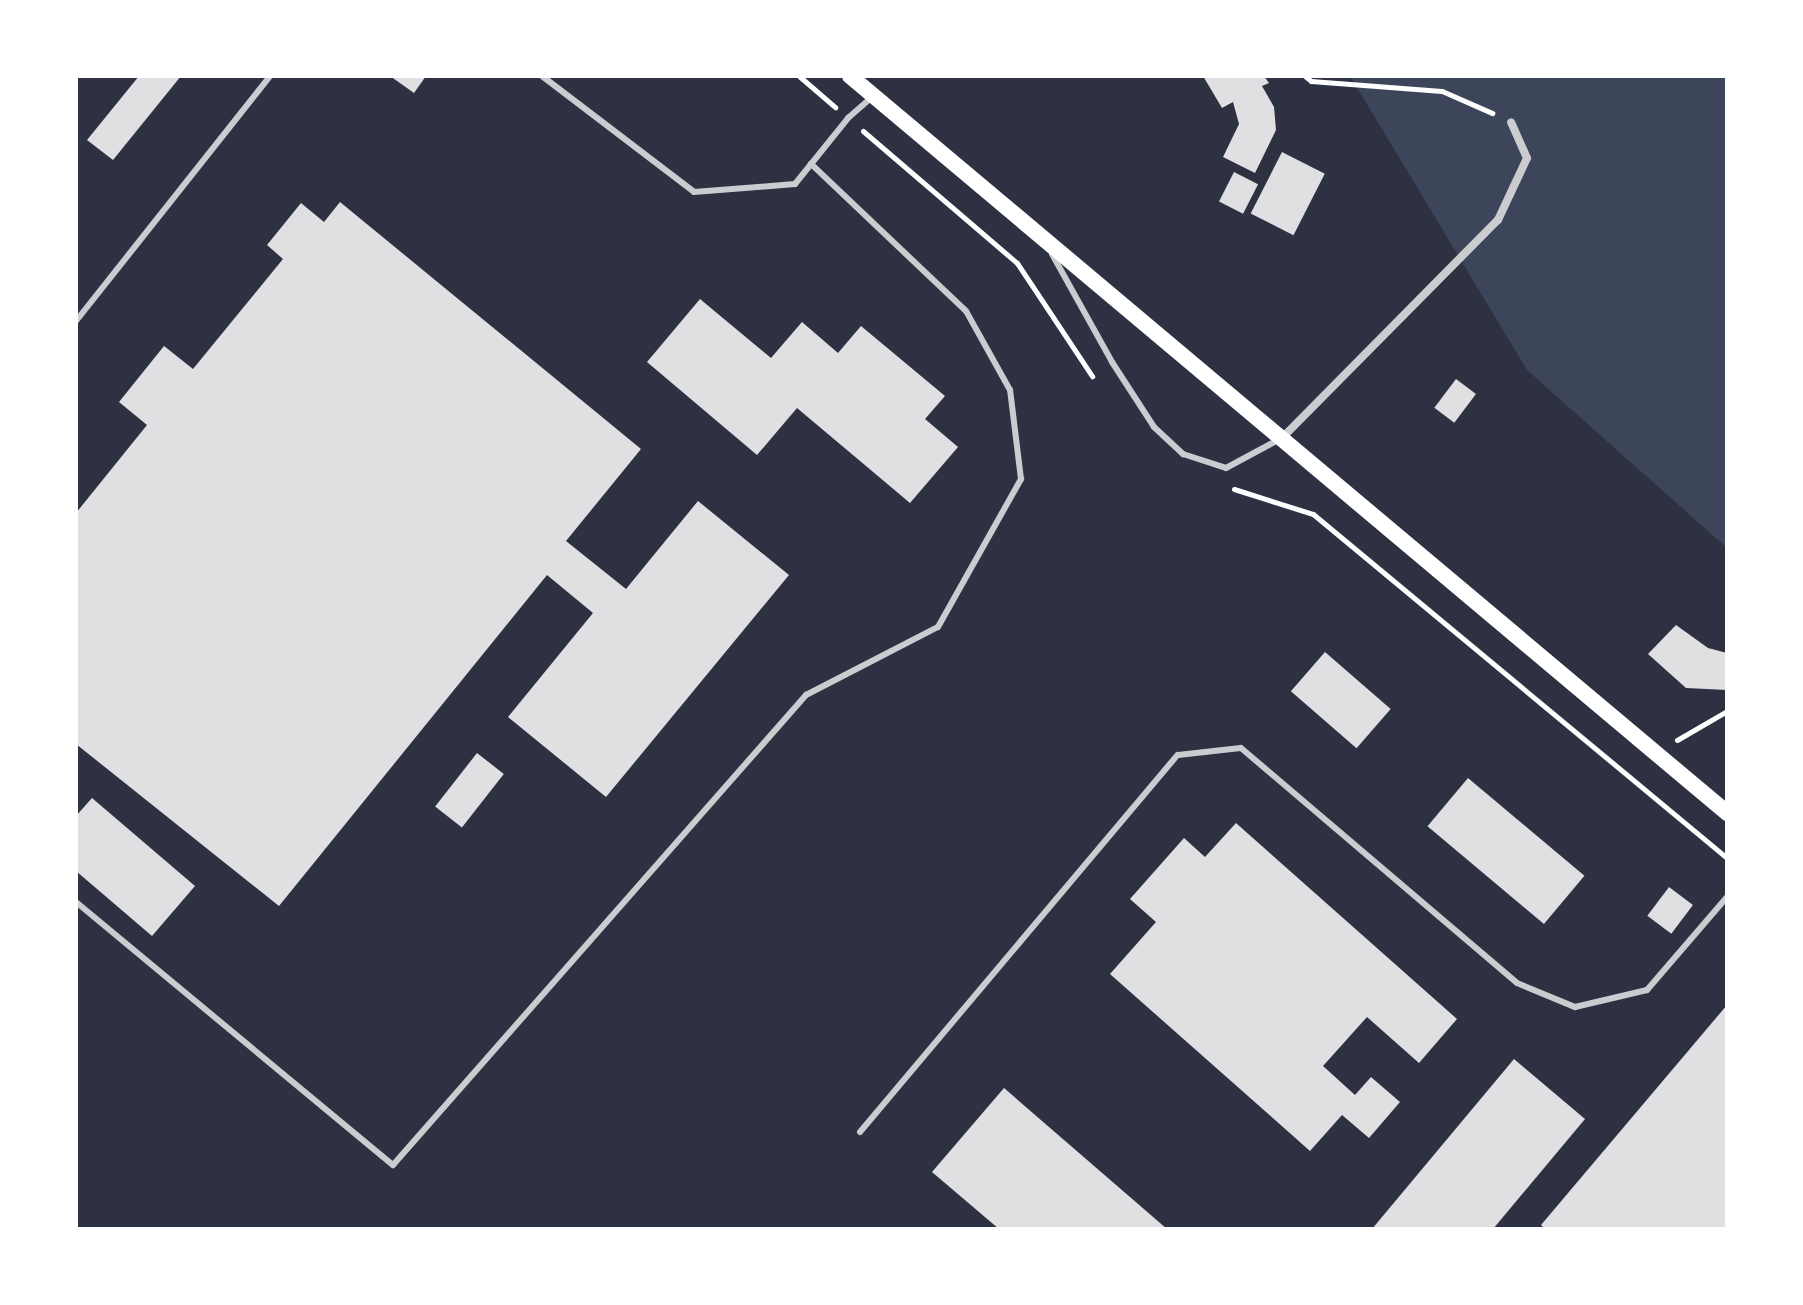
<!DOCTYPE html>
<html>
<head>
<meta charset="utf-8">
<style>
	body { margin:0 }
	#map { position:relative; width:1803px; height:1305px; overflow:hidden; background:#2d3142; font-family:"Noto Sans",sans-serif }
	div>[style] { position:absolute }
	.green>* { inset:0; background:#3c4559 }
	.building>* { inset:0; background:#e0e0e3; transform-origin:0 0 }
	.path>* { height:5px; margin:-2.5px; padding:0 2.5px; transform-origin:2.5px; border-radius:2.5px; background:#fff }
	.service>* { height:6px; margin:-3px; padding:0 3px; transform-origin:3px; border-radius:3px; background:#caccd0 }
	.minor>* { height:8px; margin:-4px; padding:0 4px; transform-origin:4px; border-radius:4px; background:#caccd0 }
	.secondary>* { height:16px; margin:-8px; padding:0 8px; transform-origin:8px; border-radius:8px; background:#fff }
	span { translate:-50% -50%; white-space:nowrap; text-align:center; line-height:1.15; -webkit-text-stroke:6px #fff; paint-order:stroke }
	.frame { position:absolute; inset:0; border:78px solid #fff; pointer-events:none }
</style>
</head>
<body>
<div id="map">
	<div class="green">
		<i style="clip-path:polygon(1350px 76px,1727px 76px,1727px 548px,1527px 370px)"></i>
	</div>
	<div class="building">
		<i style="clip-path:polygon(139px 76px,181px 76px,113px 160px,87px 140px)"></i>
		<i style="clip-path:polygon(390px 76px,426px 76px,414px 93px)"></i>
		<i style="clip-path:polygon(1203px 76px,1264px 76px,1269px 83px,1262px 86px,1274px 107px,1276px 130px,1255px 173px,1223px 157px,1239px 124px,1233px 102px,1222px 108px)"></i>
		<i style="left:1282px;top:152px;width:48px;height:69px;rotate:27deg"></i>
		<i style="left:1234px;top:172px;width:27px;height:33px;rotate:27deg"></i>
		<i style="clip-path:polygon(340px 202px,641px 449px,566px 541px,626px 589px,698px 501px,789px 575px,606px 797px,508px 717px,593px 613px,547px 575px,279px 906px,76px 744px,76px 513px,147px 425px,119px 402px,164px 346px,193px 369px,283px 259px,267px 245px,301px 203px,324px 222px)"></i>
		<i style="clip-path:polygon(700px 299px,771px 358px,802px 322px,838px 353px,861px 326px,945px 396px,925px 419px,958px 447px,910px 503px,797px 408px,757px 455px,647px 362px)"></i>
		<i style="left:1456px;top:379px;width:25px;height:36px;rotate:37deg"></i>
		<i style="clip-path:polygon(1676px 625px,1708px 648px,1727px 653px,1727px 690px,1686px 688px,1648px 654px)"></i>
		<i style="left:1325px;top:652px;width:87px;height:52px;rotate:41deg"></i>
		<i style="left:477px;top:753px;width:34px;height:68px;rotate:38deg"></i>
		<i style="left:1468px;top:778px;width:152px;height:63px;rotate:40deg"></i>
		<i style="clip-path:polygon(92px 798px,195px 886px,152px 936px,76px 871px,76px 816px)"></i>
		<i style="clip-path:polygon(1236px 823px,1457px 1019px,1419px 1063px,1367px 1017px,1323px 1066px,1355px 1095px,1371px 1077px,1400px 1102px,1369px 1138px,1342px 1115px,1310px 1151px,1110px 974px,1156px 922px,1130px 899px,1184px 838px,1205px 857px)"></i>
		<i style="left:1669px;top:887px;width:30px;height:36px;rotate:37deg"></i>
		<i style="clip-path:polygon(1727px 1005px,1727px 1229px,1545px 1229px,1541px 1225px)"></i>
		<i style="clip-path:polygon(1514px 1059px,1585px 1119px,1493px 1229px,1372px 1229px)"></i>
		<i style="clip-path:polygon(1004px 1088px,1167px 1229px,999px 1229px,932px 1172px)"></i>
	</div>
	<div class="path">
		<i style="left:799px;top:76px;width:48px;rotate:40.7deg"></i>
		<i style="left:1305px;top:76px;width:8px;rotate:40deg"></i>
		<i style="left:1311px;top:81px;width:131px;rotate:4.4deg"></i>
		<i style="left:1442px;top:91px;width:55px;rotate:23.7deg"></i>
		<i style="left:863px;top:131px;width:203px;rotate:40.6deg"></i>
		<i style="left:1017px;top:263px;width:136px;rotate:56.4deg"></i>
		<i style="left:1234px;top:489px;width:83px;rotate:17.6deg"></i>
		<i style="left:1313px;top:514px;width:538px;rotate:39.72deg"></i>
		<i style="left:1677px;top:740px;width:58px;rotate:-30.1deg"></i>
	</div>
	<div class="service">
		<i style="left:542px;top:76px;width:191px;rotate:37.3deg"></i>
		<i style="left:694px;top:192px;width:101px;rotate:-4.5deg"></i>
		<i style="left:795px;top:184px;width:85px;rotate:-51.2deg"></i>
		<i style="left:848px;top:118px;width:30px;rotate:-41deg"></i>
		<i style="left:1052px;top:254px;width:124px;rotate:60.9deg"></i>
		<i style="left:1112px;top:362px;width:77px;rotate:57.1deg"></i>
		<i style="left:1154px;top:427px;width:40px;rotate:43deg"></i>
		<i style="left:1183px;top:454px;width:45px;rotate:18deg"></i>
		<i style="left:1226px;top:468px;width:59px;rotate:-28.3deg"></i>
		<i style="left:76px;top:321px;width:313px;rotate:-51.6deg"></i>
		<i style="left:76px;top:902px;width:412px;rotate:39.7deg"></i>
		<i style="left:393px;top:1165px;width:626px;rotate:-48.69deg"></i>
		<i style="left:806px;top:695px;width:148px;rotate:-27.3deg"></i>
		<i style="left:938px;top:627px;width:170px;rotate:-60.7deg"></i>
		<i style="left:1021px;top:479px;width:90px;rotate:-97deg"></i>
		<i style="left:1010px;top:390px;width:90px;rotate:-119.1deg"></i>
		<i style="left:966px;top:311px;width:214px;rotate:-136.5deg"></i>
		<i style="left:860px;top:1132px;width:493px;rotate:-49.9deg"></i>
		<i style="left:1178px;top:755px;width:63px;rotate:-6.3deg"></i>
		<i style="left:1241px;top:748px;width:362px;rotate:40.4deg"></i>
		<i style="left:1517px;top:983px;width:63px;rotate:22.5deg"></i>
		<i style="left:1575px;top:1007px;width:74px;rotate:-13.3deg"></i>
		<i style="left:1647px;top:990px;width:123px;rotate:-49.3deg"></i>
	</div>
	<div class="minor">
		<i style="left:1282px;top:438px;width:307px;rotate:-45.3deg"></i>
		<i style="left:1498px;top:220px;width:68px;rotate:-64.9deg"></i>
		<i style="left:1527px;top:158px;width:39px;rotate:-114deg"></i>
	</div>
	<div class="secondary">
		<i style="left:850px;top:76px;width:1146px;rotate:40.04deg"></i>
	</div>
	<div class="frame"></div>
</div>
</body>
</html>
